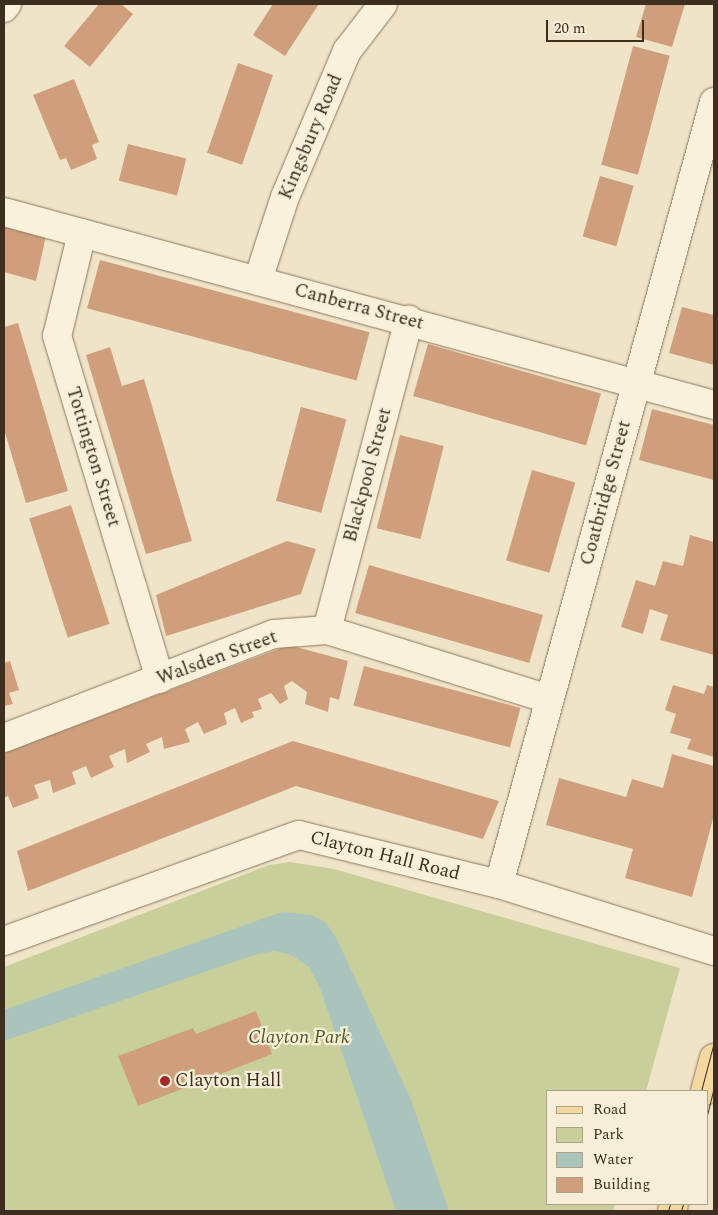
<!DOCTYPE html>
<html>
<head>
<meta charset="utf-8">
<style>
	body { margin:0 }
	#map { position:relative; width:718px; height:1215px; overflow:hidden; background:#f0e4c8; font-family:Spectral,serif }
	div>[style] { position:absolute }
	.green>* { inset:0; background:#c9cf9b }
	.water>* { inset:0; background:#a9c4bc }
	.building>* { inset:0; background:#cf9f7d; transform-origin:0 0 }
	.roads { filter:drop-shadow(0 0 1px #8d765c) drop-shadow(0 0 1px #8d765c) }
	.street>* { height:28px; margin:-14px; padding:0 14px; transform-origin:14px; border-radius:14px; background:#faf1dc }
	.primary>* { height:28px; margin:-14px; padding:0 14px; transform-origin:14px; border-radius:14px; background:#f3d9a0 }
	.tram>* { height:1px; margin:-0.5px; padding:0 0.5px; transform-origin:0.5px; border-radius:0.5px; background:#3d2e20 }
	.dots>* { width:14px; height:14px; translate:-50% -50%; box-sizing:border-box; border:2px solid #f7eed8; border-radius:50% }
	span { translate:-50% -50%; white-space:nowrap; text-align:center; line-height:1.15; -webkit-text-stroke:4.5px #f7eed8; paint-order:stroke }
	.street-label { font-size:19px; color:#3d2e20 }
	.park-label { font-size:19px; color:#4d5a26; font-style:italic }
	.poi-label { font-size:19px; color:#3d2e20 }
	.left { translate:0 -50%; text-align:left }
	.frame { position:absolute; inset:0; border:5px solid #3d2e20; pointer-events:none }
	.legend { position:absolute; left:546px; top:1090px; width:162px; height:115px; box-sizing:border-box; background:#f7eed8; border:1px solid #ada18e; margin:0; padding:6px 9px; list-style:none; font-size:15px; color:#3d2e20 }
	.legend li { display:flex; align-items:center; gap:10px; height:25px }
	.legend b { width:25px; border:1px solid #ada18e }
	.scale { position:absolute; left:546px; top:20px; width:98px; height:22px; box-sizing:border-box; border:2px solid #3d2e20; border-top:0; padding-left:6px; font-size:15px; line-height:18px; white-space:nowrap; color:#3d2e20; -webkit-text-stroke:4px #f7eed8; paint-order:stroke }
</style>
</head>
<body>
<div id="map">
	<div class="green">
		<i style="clip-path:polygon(290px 862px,334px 869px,680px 968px,646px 1091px,547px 1091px,547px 1204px,615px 1204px,613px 1211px,4px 1211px,4px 967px,269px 865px)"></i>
	</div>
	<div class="water">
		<i style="clip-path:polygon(282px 912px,312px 915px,325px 922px,336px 937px,411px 1100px,449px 1211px,396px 1211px,320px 988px,309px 967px,291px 955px,274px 951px,254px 955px,4px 1041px,4px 1010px)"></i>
	</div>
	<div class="building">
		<i style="clip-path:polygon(99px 4px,121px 4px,133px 14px,90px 67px,64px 46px)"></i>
		<i style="clip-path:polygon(273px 4px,319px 4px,285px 56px,253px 35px)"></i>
		<i style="clip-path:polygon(646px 4px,685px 4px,672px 47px,636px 37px)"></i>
		<i style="left:633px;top:46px;width:38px;height:123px;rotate:15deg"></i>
		<i style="left:238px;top:63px;width:37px;height:95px;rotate:19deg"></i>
		<i style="clip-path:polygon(74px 79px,99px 142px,92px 145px,97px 159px,71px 170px,66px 158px,60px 160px,33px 95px)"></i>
		<i style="left:128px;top:144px;width:60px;height:38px;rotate:14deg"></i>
		<i style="left:600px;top:176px;width:35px;height:63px;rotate:16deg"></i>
		<i style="clip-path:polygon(4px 225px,46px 236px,36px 281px,4px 272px)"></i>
		<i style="left:100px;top:260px;width:279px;height:50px;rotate:15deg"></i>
		<i style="clip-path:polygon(682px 307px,714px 315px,714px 365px,669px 353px)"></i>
		<i style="clip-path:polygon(18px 323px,68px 491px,26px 503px,4px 429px,4px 327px)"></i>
		<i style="left:428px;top:344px;width:180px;height:54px;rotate:16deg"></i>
		<i style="clip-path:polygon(110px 347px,122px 386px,144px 379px,192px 541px,146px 554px,86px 355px)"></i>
		<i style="left:301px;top:407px;width:47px;height:97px;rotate:15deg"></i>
		<i style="clip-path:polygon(652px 409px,714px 425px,714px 480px,639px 460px)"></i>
		<i style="left:400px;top:435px;width:45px;height:96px;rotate:14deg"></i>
		<i style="left:532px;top:470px;width:45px;height:94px;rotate:16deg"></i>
		<i style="left:71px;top:505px;width:125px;height:44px;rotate:72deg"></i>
		<i style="clip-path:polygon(690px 535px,714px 542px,714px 655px,660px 640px,668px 615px,650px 609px,643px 634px,621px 627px,636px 580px,655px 586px,663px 561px,683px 566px)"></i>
		<i style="clip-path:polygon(287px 541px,316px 549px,301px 594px,166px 636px,156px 595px)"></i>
		<i style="left:369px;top:565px;width:181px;height:50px;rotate:16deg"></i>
		<i style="clip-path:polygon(289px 645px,348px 661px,339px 700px,330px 697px,328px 712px,305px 704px,307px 692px,292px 681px,284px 686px,288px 699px,280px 704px,271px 693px,258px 699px,262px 709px,252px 712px,254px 717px,241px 723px,235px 708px,224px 713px,227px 724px,204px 734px,198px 722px,185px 729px,190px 742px,164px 749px,162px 737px,146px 744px,150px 752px,127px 763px,125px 749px,109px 756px,114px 767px,91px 778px,86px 766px,72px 772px,76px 784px,53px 793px,50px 780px,34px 785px,39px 798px,13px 808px,8px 796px,4px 798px,4px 753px)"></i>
		<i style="clip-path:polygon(10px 661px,19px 690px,9px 693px,13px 704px,4px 706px,4px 663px)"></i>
		<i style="left:364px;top:666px;width:162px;height:41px;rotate:15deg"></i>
		<i style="clip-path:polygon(673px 685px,704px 694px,707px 685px,714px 687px,714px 757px,687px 749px,691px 739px,670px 733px,676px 714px,665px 710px)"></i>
		<i style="clip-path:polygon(293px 741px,499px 801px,483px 839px,296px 786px,28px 891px,17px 851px)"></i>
		<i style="clip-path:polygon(672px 754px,714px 766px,714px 815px,692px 897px,625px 878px,633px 849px,546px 825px,559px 778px,626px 797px,632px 779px,663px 788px)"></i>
		<i style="clip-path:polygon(256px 1011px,272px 1054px,138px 1106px,118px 1056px,193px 1028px,196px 1034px)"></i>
	</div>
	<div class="roads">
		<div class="street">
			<i style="left:4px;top:8px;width:5px;rotate:-53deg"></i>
			<i style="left:4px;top:212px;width:736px;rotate:15.21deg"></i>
			<i style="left:82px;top:233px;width:106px;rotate:103.6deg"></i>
			<i style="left:57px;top:336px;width:358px;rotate:73.3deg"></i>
			<i style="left:258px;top:280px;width:87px;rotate:-72deg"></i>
			<i style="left:285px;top:197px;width:159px;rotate:-67deg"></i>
			<i style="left:347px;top:51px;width:59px;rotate:-52.5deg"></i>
			<i style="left:327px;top:630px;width:321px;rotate:-75.2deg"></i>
			<i style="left:4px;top:738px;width:289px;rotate:-21.1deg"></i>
			<i style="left:274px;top:634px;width:53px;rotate:-4.3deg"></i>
			<i style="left:327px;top:630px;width:232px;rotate:17.3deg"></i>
			<i style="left:499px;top:884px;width:811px;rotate:-74.63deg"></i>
			<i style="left:4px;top:941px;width:313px;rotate:-19.8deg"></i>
			<i style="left:299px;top:835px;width:206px;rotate:13.8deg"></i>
			<i style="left:499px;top:884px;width:225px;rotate:17.3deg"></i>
		</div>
		<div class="primary">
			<i style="left:705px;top:1091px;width:34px;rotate:-75deg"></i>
			<i style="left:672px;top:1211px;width:7px;rotate:-74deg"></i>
		</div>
	</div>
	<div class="tram">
		<i style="left:701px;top:1091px;width:51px;rotate:-75.1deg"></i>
		<i style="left:707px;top:1115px;width:30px;rotate:-76deg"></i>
		<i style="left:668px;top:1211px;width:7px;rotate:-74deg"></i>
		<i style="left:681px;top:1211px;width:7px;rotate:-74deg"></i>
	</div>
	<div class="dots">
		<i style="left:165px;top:1081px;background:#9e2a2b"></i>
	</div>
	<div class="street-label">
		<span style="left:311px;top:137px;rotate:-67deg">Kingsbury Road</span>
		<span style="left:359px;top:307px;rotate:15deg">Canberra Street</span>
		<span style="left:93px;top:457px;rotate:73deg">Tottington Street</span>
		<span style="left:368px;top:475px;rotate:-75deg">Blackpool Street</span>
		<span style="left:606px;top:493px;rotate:-75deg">Coatbridge Street</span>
		<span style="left:217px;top:658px;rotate:-20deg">Walsden Street</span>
		<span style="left:385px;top:856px;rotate:14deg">Clayton Hall Road</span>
	</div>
	<div class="park-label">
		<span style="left:299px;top:1038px">Clayton Park</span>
	</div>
	<div class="poi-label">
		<span class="left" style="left:175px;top:1081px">Clayton Hall</span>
	</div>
	<div class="frame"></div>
	<ul class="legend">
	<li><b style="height:6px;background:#f3d9a0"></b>Road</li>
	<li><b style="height:14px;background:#c9cf9b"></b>Park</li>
	<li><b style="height:14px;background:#a9c4bc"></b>Water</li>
	<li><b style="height:14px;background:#cf9f7d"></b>Building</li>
	</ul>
	<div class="scale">20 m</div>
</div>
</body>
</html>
